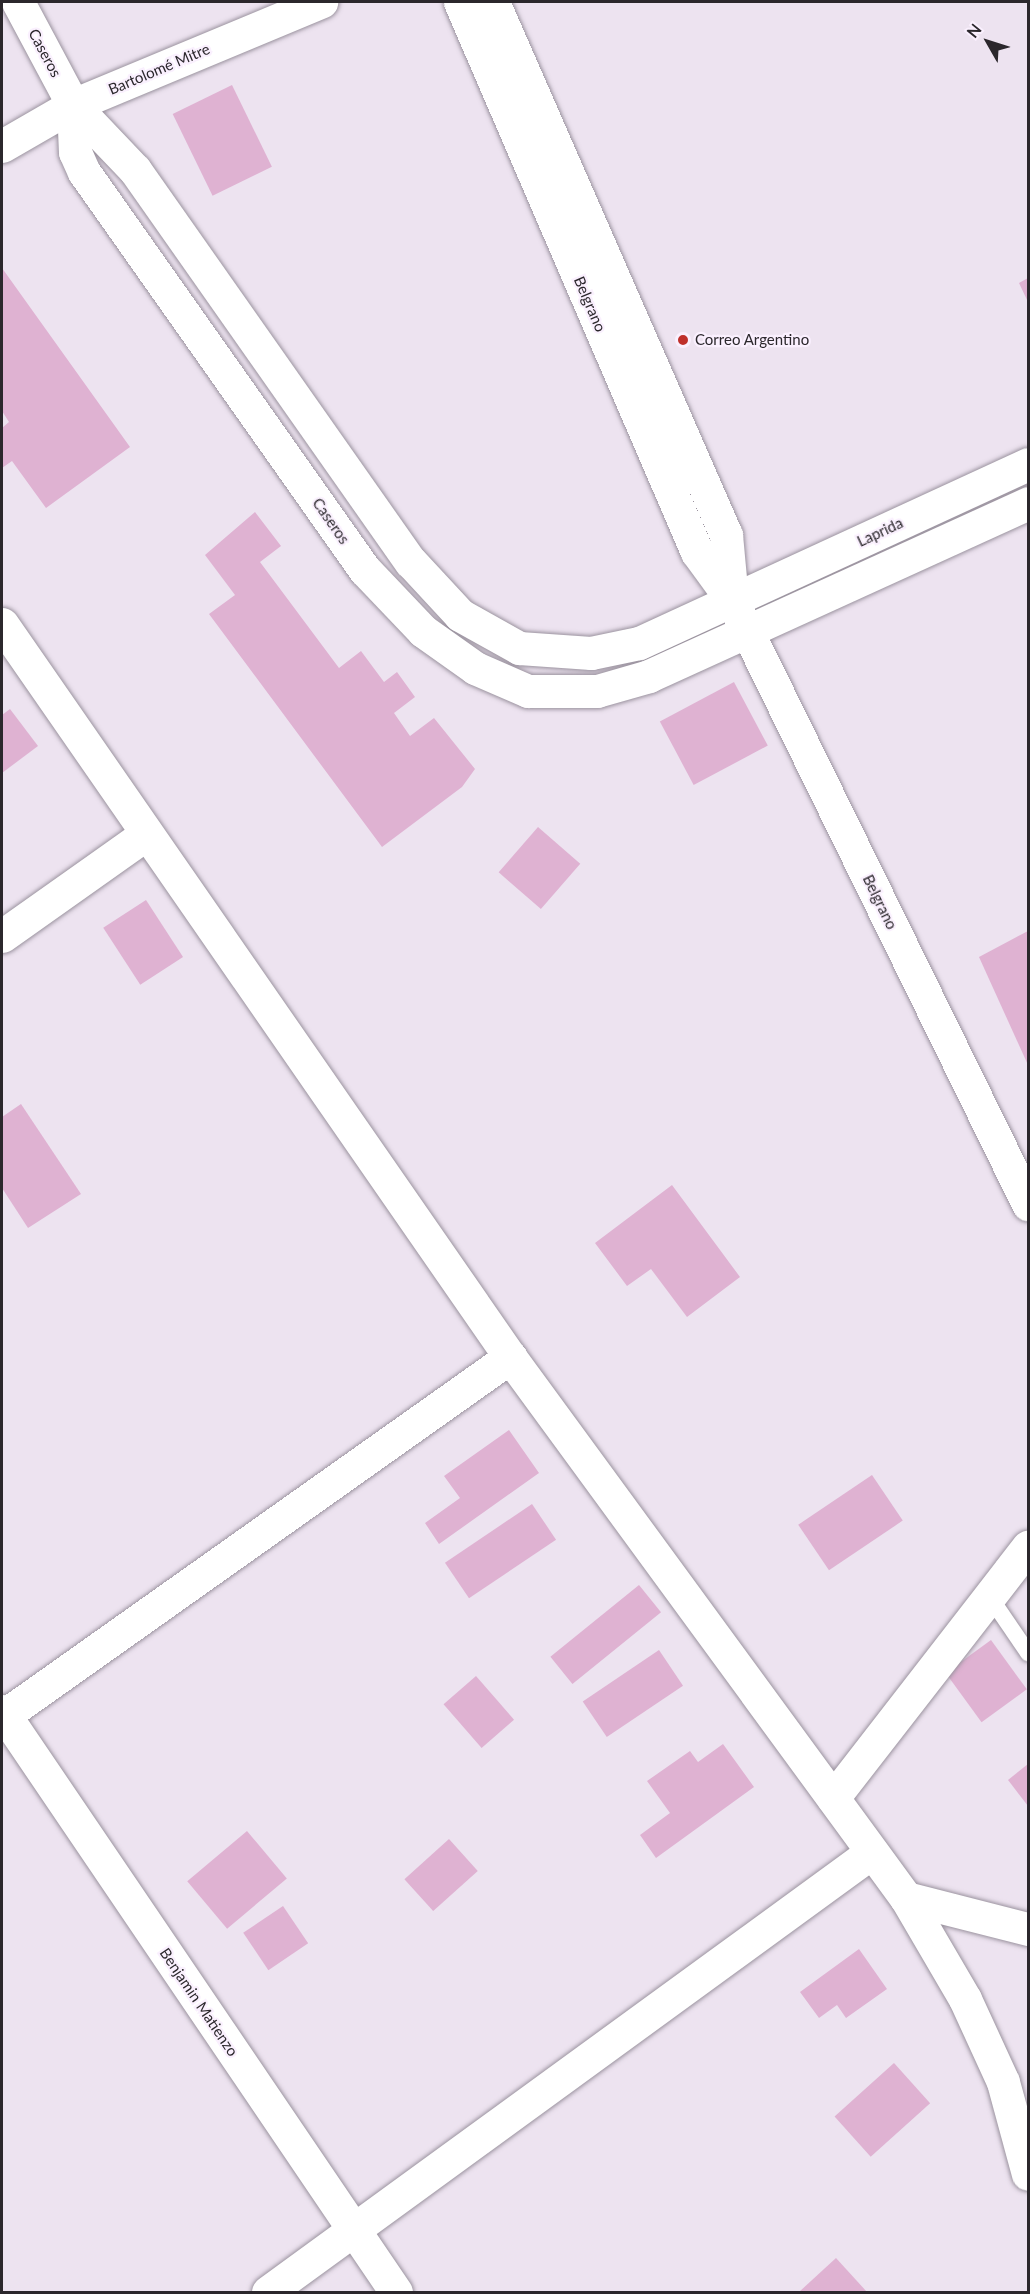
<!DOCTYPE html>
<html>
<head>
<meta charset="utf-8">
<style>
	body { margin:0 }
	#map { position:relative; width:1030px; height:2294px; overflow:hidden; background:#ede3f0; font-family:Lato,sans-serif }
	div>[style] { position:absolute }
	.building>* { inset:0; background:#dfb2d2; transform-origin:0 0 }
	.roads { filter:drop-shadow(0 0 2px #9b939f) drop-shadow(0 0 2px #9b939f) }
	.service>* { height:16px; margin:-8px; padding:0 8px; transform-origin:8px; border-radius:8px; background:#fff }
	.minor>* { height:33px; margin:-16.5px; padding:0 16.5px; transform-origin:16.5px; border-radius:16.5px; background:#fff }
	.tertiary>* { height:33px; margin:-16.5px; padding:0 16.5px; transform-origin:16.5px; border-radius:16.5px; background:#fff }
	.secondary>* { height:33px; margin:-16.5px; padding:0 16.5px; transform-origin:16.5px; border-radius:16.5px; background:#fff }
	.dots>* { width:16px; height:16px; translate:-50% -50%; box-sizing:border-box; border:3px solid #faf0fe; border-radius:50% }
	span { translate:-50% -50%; white-space:nowrap; text-align:center; line-height:1.15; -webkit-text-stroke:4.5px #faf0fe; paint-order:stroke }
	.street-label { font-size:15px; color:#2b272c }
	.poi-label { font-size:15px; color:#2b272c }
	.left { translate:0 -50%; text-align:left }
	.frame { position:absolute; inset:0; border:3px solid #2b272c; pointer-events:none }
	.north { position:absolute; left:958px; top:12px; width:60px; height:60px; -webkit-text-stroke:4px #faf0fe; paint-order:stroke; rotate:309deg; font-size:16px; font-weight:700; line-height:24px; text-align:center; color:#2b272c }
	.north::after { content:''; display:block; margin:auto; width:21px; height:27px; background:#2b272c; clip-path:polygon(50% 0,100% 100%,50% 72%,0 100%) }
</style>
</head>
<body>
<div id="map">
	<div class="building">
		<i style="left:232px;top:85px;width:91px;height:66px;rotate:64deg"></i>
		<i style="clip-path:polygon(2px 268px,130px 447px,46px 508px,12px 461px,2px 468px,2px 428px,9px 422px,2px 411px)"></i>
		<i style="clip-path:polygon(1028px 278px,1028px 302px,1019px 283px)"></i>
		<i style="clip-path:polygon(255px 512px,281px 546px,260px 562px,339px 668px,361px 651px,384px 682px,397px 672px,415px 697px,394px 713px,410px 736px,434px 718px,475px 769px,462px 787px,382px 847px,209px 614px,235px 595px,205px 555px)"></i>
		<i style="left:734px;top:682px;width:72px;height:84px;rotate:62deg"></i>
		<i style="clip-path:polygon(10px 709px,38px 746px,2px 773px,2px 715px)"></i>
		<i style="left:538px;top:827px;width:56px;height:60px;rotate:41deg"></i>
		<i style="left:146px;top:900px;width:68px;height:51px;rotate:57deg"></i>
		<i style="clip-path:polygon(1028px 931px,1028px 1065px,979px 957px)"></i>
		<i style="clip-path:polygon(21px 1104px,81px 1194px,28px 1228px,2px 1188px,2px 1117px)"></i>
		<i style="clip-path:polygon(672px 1185px,740px 1277px,687px 1317px,651px 1269px,627px 1286px,595px 1243px)"></i>
		<i style="clip-path:polygon(509px 1430px,539px 1473px,439px 1544px,425px 1523px,460px 1498px,444px 1476px)"></i>
		<i style="left:872px;top:1475px;width:55px;height:89px;rotate:56deg"></i>
		<i style="left:532px;top:1504px;width:43px;height:105px;rotate:56deg"></i>
		<i style="left:639px;top:1585px;width:35px;height:114px;rotate:51deg"></i>
		<i style="left:991px;top:1640px;width:61px;height:56px;rotate:54deg"></i>
		<i style="left:659px;top:1650px;width:43px;height:92px;rotate:56deg"></i>
		<i style="left:476px;top:1676px;width:58px;height:43px;rotate:49deg"></i>
		<i style="clip-path:polygon(723px 1744px,754px 1787px,656px 1858px,640px 1835px,670px 1813px,647px 1781px,690px 1751px,698px 1762px)"></i>
		<i style="clip-path:polygon(1028px 1764px,1028px 1806px,1008px 1780px)"></i>
		<i style="left:247px;top:1831px;width:62px;height:78px;rotate:50deg"></i>
		<i style="left:449px;top:1839px;width:43px;height:60px;rotate:48deg"></i>
		<i style="left:283px;top:1906px;width:45px;height:48px;rotate:56deg"></i>
		<i style="clip-path:polygon(859px 1949px,887px 1989px,846px 2018px,837px 2005px,819px 2018px,800px 1992px)"></i>
		<i style="left:894px;top:2063px;width:54px;height:80px;rotate:48deg"></i>
		<i style="clip-path:polygon(836px 2258px,867px 2292px,799px 2292px)"></i>
	</div>
	<div class="roads">
		<div class="service">
			<i style="left:990px;top:1597px;width:68px;rotate:55.8deg"></i>
		</div>
		<div class="minor">
			<i style="left:460px;top:2px;width:599px;rotate:66.69deg"></i>
			<i style="left:697px;top:552px;width:59px;rotate:53.9deg"></i>
			<i style="left:732px;top:600px;width:673px;rotate:63.89deg"></i>
			<i style="left:493px;top:2px;width:582px;rotate:66.39deg"></i>
			<i style="left:726px;top:535px;width:65px;rotate:84.7deg"></i>
			<i style="left:73px;top:105px;width:269px;rotate:-22.6deg"></i>
			<i style="left:2px;top:624px;width:892px;rotate:55.28deg"></i>
			<i style="left:510px;top:1357px;width:670px;rotate:53.8deg"></i>
			<i style="left:906px;top:1898px;width:117px;rotate:59.7deg"></i>
			<i style="left:965px;top:1999px;width:91px;rotate:65.4deg"></i>
			<i style="left:1003px;top:2082px;width:95px;rotate:74.8deg"></i>
			<i style="left:2px;top:936px;width:176px;rotate:-35.3deg"></i>
			<i style="left:2px;top:1711px;width:702px;rotate:55.86deg"></i>
			<i style="left:2px;top:1717px;width:623px;rotate:-35.32deg"></i>
			<i style="left:833px;top:1798px;width:318px;rotate:-52.2deg"></i>
			<i style="left:906px;top:1898px;width:126px;rotate:14.3deg"></i>
			<i style="left:268px;top:2292px;width:747px;rotate:-36.07deg"></i>
		</div>
		<div class="tertiary">
			<i style="left:18px;top:2px;width:117px;rotate:61.9deg"></i>
		</div>
		<div class="secondary">
			<i style="left:73px;top:105px;width:47px;rotate:87.6deg"></i>
			<i style="left:75px;top:152px;width:22px;rotate:66deg"></i>
			<i style="left:84px;top:172px;width:487px;rotate:54.8deg"></i>
			<i style="left:365px;top:570px;width:84px;rotate:46.4deg"></i>
			<i style="left:423px;top:631px;width:64px;rotate:35.4deg"></i>
			<i style="left:475px;top:668px;width:58px;rotate:23.5deg"></i>
			<i style="left:528px;top:691px;width:69px"></i>
			<i style="left:597px;top:691px;width:54px;rotate:-16.1deg"></i>
			<i style="left:649px;top:676px;width:417px;rotate:-24.5deg"></i>
			<i style="left:73px;top:105px;width:90px;rotate:46.4deg"></i>
			<i style="left:135px;top:170px;width:479px;rotate:54.9deg"></i>
			<i style="left:411px;top:562px;width:72px;rotate:47.2deg"></i>
			<i style="left:460px;top:615px;width:68px;rotate:29.2deg"></i>
			<i style="left:519px;top:648px;width:72px;rotate:4deg"></i>
			<i style="left:591px;top:653px;width:49px;rotate:-11.8deg"></i>
			<i style="left:639px;top:643px;width:428px;rotate:-24.7deg"></i>
			<i style="left:2px;top:146px;width:82px;rotate:-30deg"></i>
		</div>
	</div>
	<div class="dots">
		<i style="left:683px;top:340px;background:#bf302b"></i>
	</div>
	<div class="street-label">
		<span style="left:45px;top:53px;rotate:62deg">Caseros</span>
		<span style="left:159px;top:69px;rotate:-23deg">Bartolomé Mitre</span>
		<span style="left:590px;top:304px;rotate:67deg">Belgrano</span>
		<span style="left:331px;top:521px;rotate:55deg">Caseros</span>
		<span style="left:880px;top:532px;rotate:-25deg">Laprida</span>
		<span style="left:880px;top:902px;rotate:64deg">Belgrano</span>
		<span style="left:199px;top:2002px;rotate:56deg">Benjamin Matienzo</span>
	</div>
	<div class="poi-label">
		<span class="left" style="left:695px;top:340px">Correo Argentino</span>
	</div>
	<div class="frame"></div>
	<div class="north">N</div>
</div>
</body>
</html>
